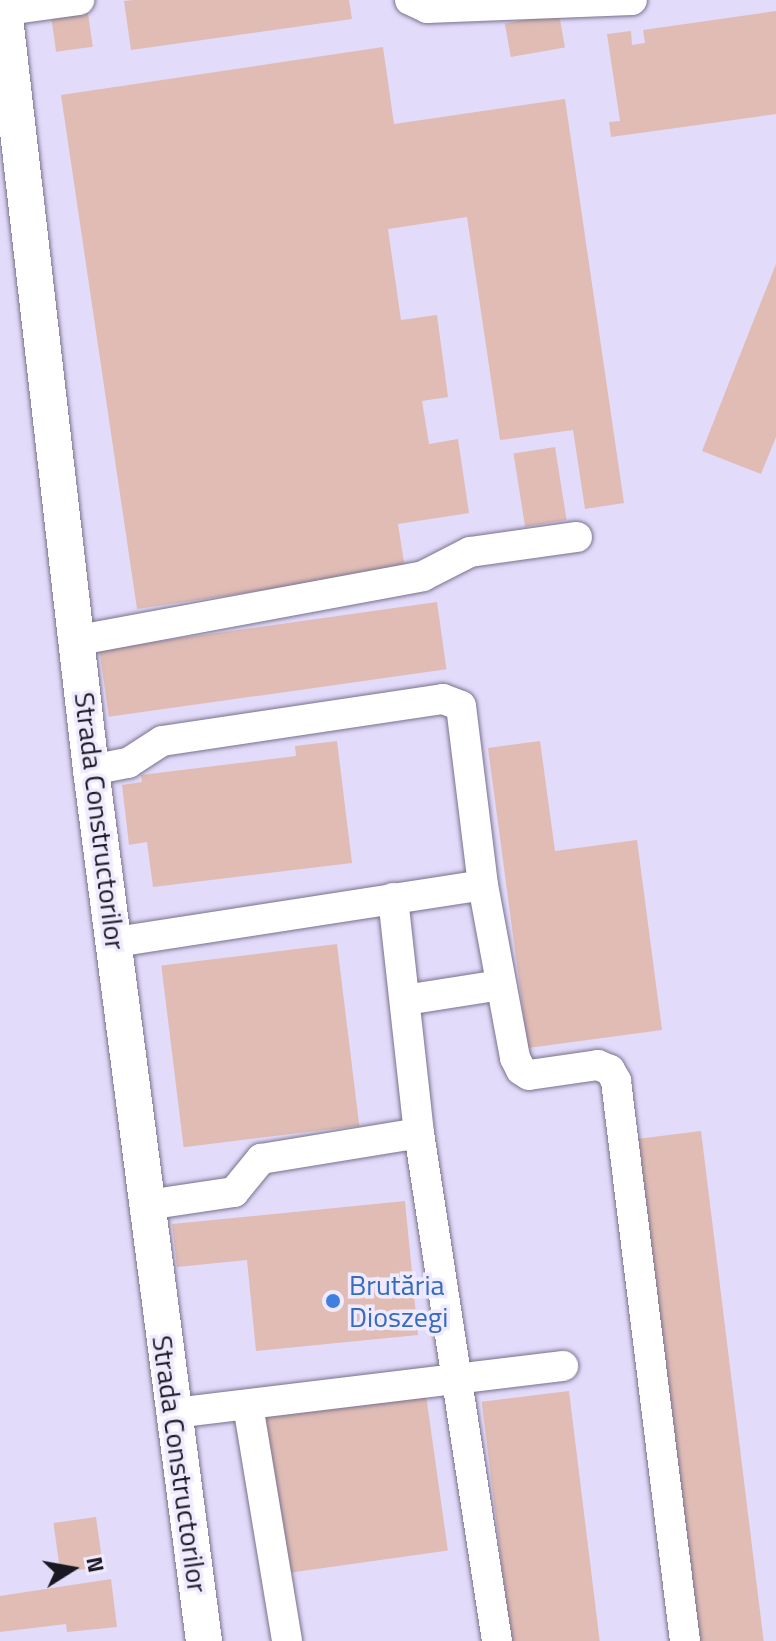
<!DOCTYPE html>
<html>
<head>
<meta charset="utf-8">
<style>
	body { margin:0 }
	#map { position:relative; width:776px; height:1641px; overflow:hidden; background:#e3dbfa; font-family:"Titillium Web",sans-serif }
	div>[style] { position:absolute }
	.building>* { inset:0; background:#e0bcb5; transform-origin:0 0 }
	.roads { filter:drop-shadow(0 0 2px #79728d) drop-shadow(0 0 2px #79728d) }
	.minor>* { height:30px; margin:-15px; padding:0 15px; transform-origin:15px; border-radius:15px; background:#fff }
	.major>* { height:36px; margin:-18px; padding:0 18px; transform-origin:18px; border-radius:18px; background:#fff }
	.dots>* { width:22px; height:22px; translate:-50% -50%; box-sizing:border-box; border:4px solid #efeafd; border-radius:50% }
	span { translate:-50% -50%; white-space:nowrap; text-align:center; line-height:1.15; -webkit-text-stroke:7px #efeafd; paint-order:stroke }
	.street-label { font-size:28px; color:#1a1722 }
	.shop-label { font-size:28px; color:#366cbe }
	.left { translate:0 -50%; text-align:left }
	.north { position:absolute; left:32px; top:1529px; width:80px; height:80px; -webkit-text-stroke:6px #efeafd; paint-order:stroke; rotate:79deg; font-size:22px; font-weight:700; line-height:32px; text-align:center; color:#1a1722 }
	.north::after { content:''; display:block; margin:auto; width:28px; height:36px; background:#1a1722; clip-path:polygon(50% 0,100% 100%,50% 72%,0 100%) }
</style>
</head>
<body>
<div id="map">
	<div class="building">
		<i style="clip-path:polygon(133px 0,349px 0,352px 19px,131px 50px,124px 1px)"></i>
		<i style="clip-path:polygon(776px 11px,776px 114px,611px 137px,609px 122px,620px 121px,607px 34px,631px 31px,632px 45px,645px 43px,643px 30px)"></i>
		<i style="left:88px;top:13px;width:34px;height:37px;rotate:82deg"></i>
		<i style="left:559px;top:14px;width:34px;height:55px;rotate:80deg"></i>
		<i style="clip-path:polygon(383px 47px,394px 124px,565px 99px,624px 503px,585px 509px,573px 430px,500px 440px,467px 217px,388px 229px,401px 320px,437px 315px,448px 397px,422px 401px,429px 444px,458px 439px,469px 513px,398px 524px,405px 569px,137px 609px,61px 95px)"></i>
		<i style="clip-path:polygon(776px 264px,776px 437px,761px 474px,702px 451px)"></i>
		<i style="left:555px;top:447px;width:74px;height:42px;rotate:81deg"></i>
		<i style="left:437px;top:602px;width:68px;height:341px;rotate:82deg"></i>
		<i style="clip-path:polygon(337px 741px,352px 863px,153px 887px,147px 842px,129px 845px,122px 785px,142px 782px,141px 775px,296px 756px,295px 746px)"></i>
		<i style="clip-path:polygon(540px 741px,555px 851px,637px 840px,662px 1030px,528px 1048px,488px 748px)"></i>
		<i style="left:337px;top:944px;width:183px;height:177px;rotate:83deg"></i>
		<i style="left:701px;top:1131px;width:514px;height:71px;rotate:83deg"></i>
		<i style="clip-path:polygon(405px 1201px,418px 1335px,256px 1351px,247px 1260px,177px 1267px,172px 1224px)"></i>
		<i style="left:569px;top:1391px;width:252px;height:88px;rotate:83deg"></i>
		<i style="left:426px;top:1395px;width:157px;height:167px;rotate:82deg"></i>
		<i style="left:96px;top:1517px;width:50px;height:43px;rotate:82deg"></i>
		<i style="clip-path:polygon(111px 1579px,117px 1627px,67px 1632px,66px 1624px,0 1632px,0 1596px)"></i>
	</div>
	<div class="roads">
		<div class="minor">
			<i style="left:410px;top:0;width:19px;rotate:25deg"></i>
			<i style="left:427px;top:8px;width:205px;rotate:-2.2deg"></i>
			<i style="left:0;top:11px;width:80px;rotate:-7.9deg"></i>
			<i style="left:79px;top:640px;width:350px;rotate:-10.5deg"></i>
			<i style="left:423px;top:576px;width:53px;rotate:-27.1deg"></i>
			<i style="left:470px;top:552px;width:108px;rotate:-8deg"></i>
			<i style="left:91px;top:770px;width:38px;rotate:-11deg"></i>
			<i style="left:128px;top:763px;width:40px;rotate:-32.9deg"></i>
			<i style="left:162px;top:741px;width:284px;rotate:-8.5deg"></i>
			<i style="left:443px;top:699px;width:19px;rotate:21deg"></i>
			<i style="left:461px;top:706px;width:180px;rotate:83deg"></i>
			<i style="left:483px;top:885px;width:176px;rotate:79.5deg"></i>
			<i style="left:515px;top:1058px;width:13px;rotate:63deg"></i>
			<i style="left:521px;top:1070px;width:9px;rotate:32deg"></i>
			<i style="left:529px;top:1075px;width:70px;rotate:-8.2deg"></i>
			<i style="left:598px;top:1065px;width:13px;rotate:23deg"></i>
			<i style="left:610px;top:1070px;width:13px;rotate:61deg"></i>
			<i style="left:616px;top:1081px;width:564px;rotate:82.98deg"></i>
			<i style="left:393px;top:898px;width:236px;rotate:83.7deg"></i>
			<i style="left:419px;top:1133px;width:514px;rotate:81.27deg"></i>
			<i style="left:116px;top:942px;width:371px;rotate:-8.8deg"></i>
			<i style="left:405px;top:1000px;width:97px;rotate:-8.9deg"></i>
			<i style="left:147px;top:1205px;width:88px;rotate:-8.5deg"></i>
			<i style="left:234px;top:1192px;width:43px;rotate:-50.7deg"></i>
			<i style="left:261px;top:1159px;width:160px;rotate:-9.3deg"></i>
			<i style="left:248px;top:1405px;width:239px;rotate:80.6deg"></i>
			<i style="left:174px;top:1413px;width:392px;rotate:-6.9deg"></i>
		</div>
		<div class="major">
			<i style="left:3px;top:0;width:775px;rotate:83.48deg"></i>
			<i style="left:91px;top:770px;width:878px;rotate:82.61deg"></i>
		</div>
	</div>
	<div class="dots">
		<i style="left:333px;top:1301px;background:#3f7fe0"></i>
	</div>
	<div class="street-label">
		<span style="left:100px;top:821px;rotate:83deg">Strada Constructorilor</span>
		<span style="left:180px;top:1464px;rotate:82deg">Strada Constructorilor</span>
	</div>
	<div class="shop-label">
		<span class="left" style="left:349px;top:1301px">Brutăria<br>Dioszegi</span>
	</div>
	<div class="north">N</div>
</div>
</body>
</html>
